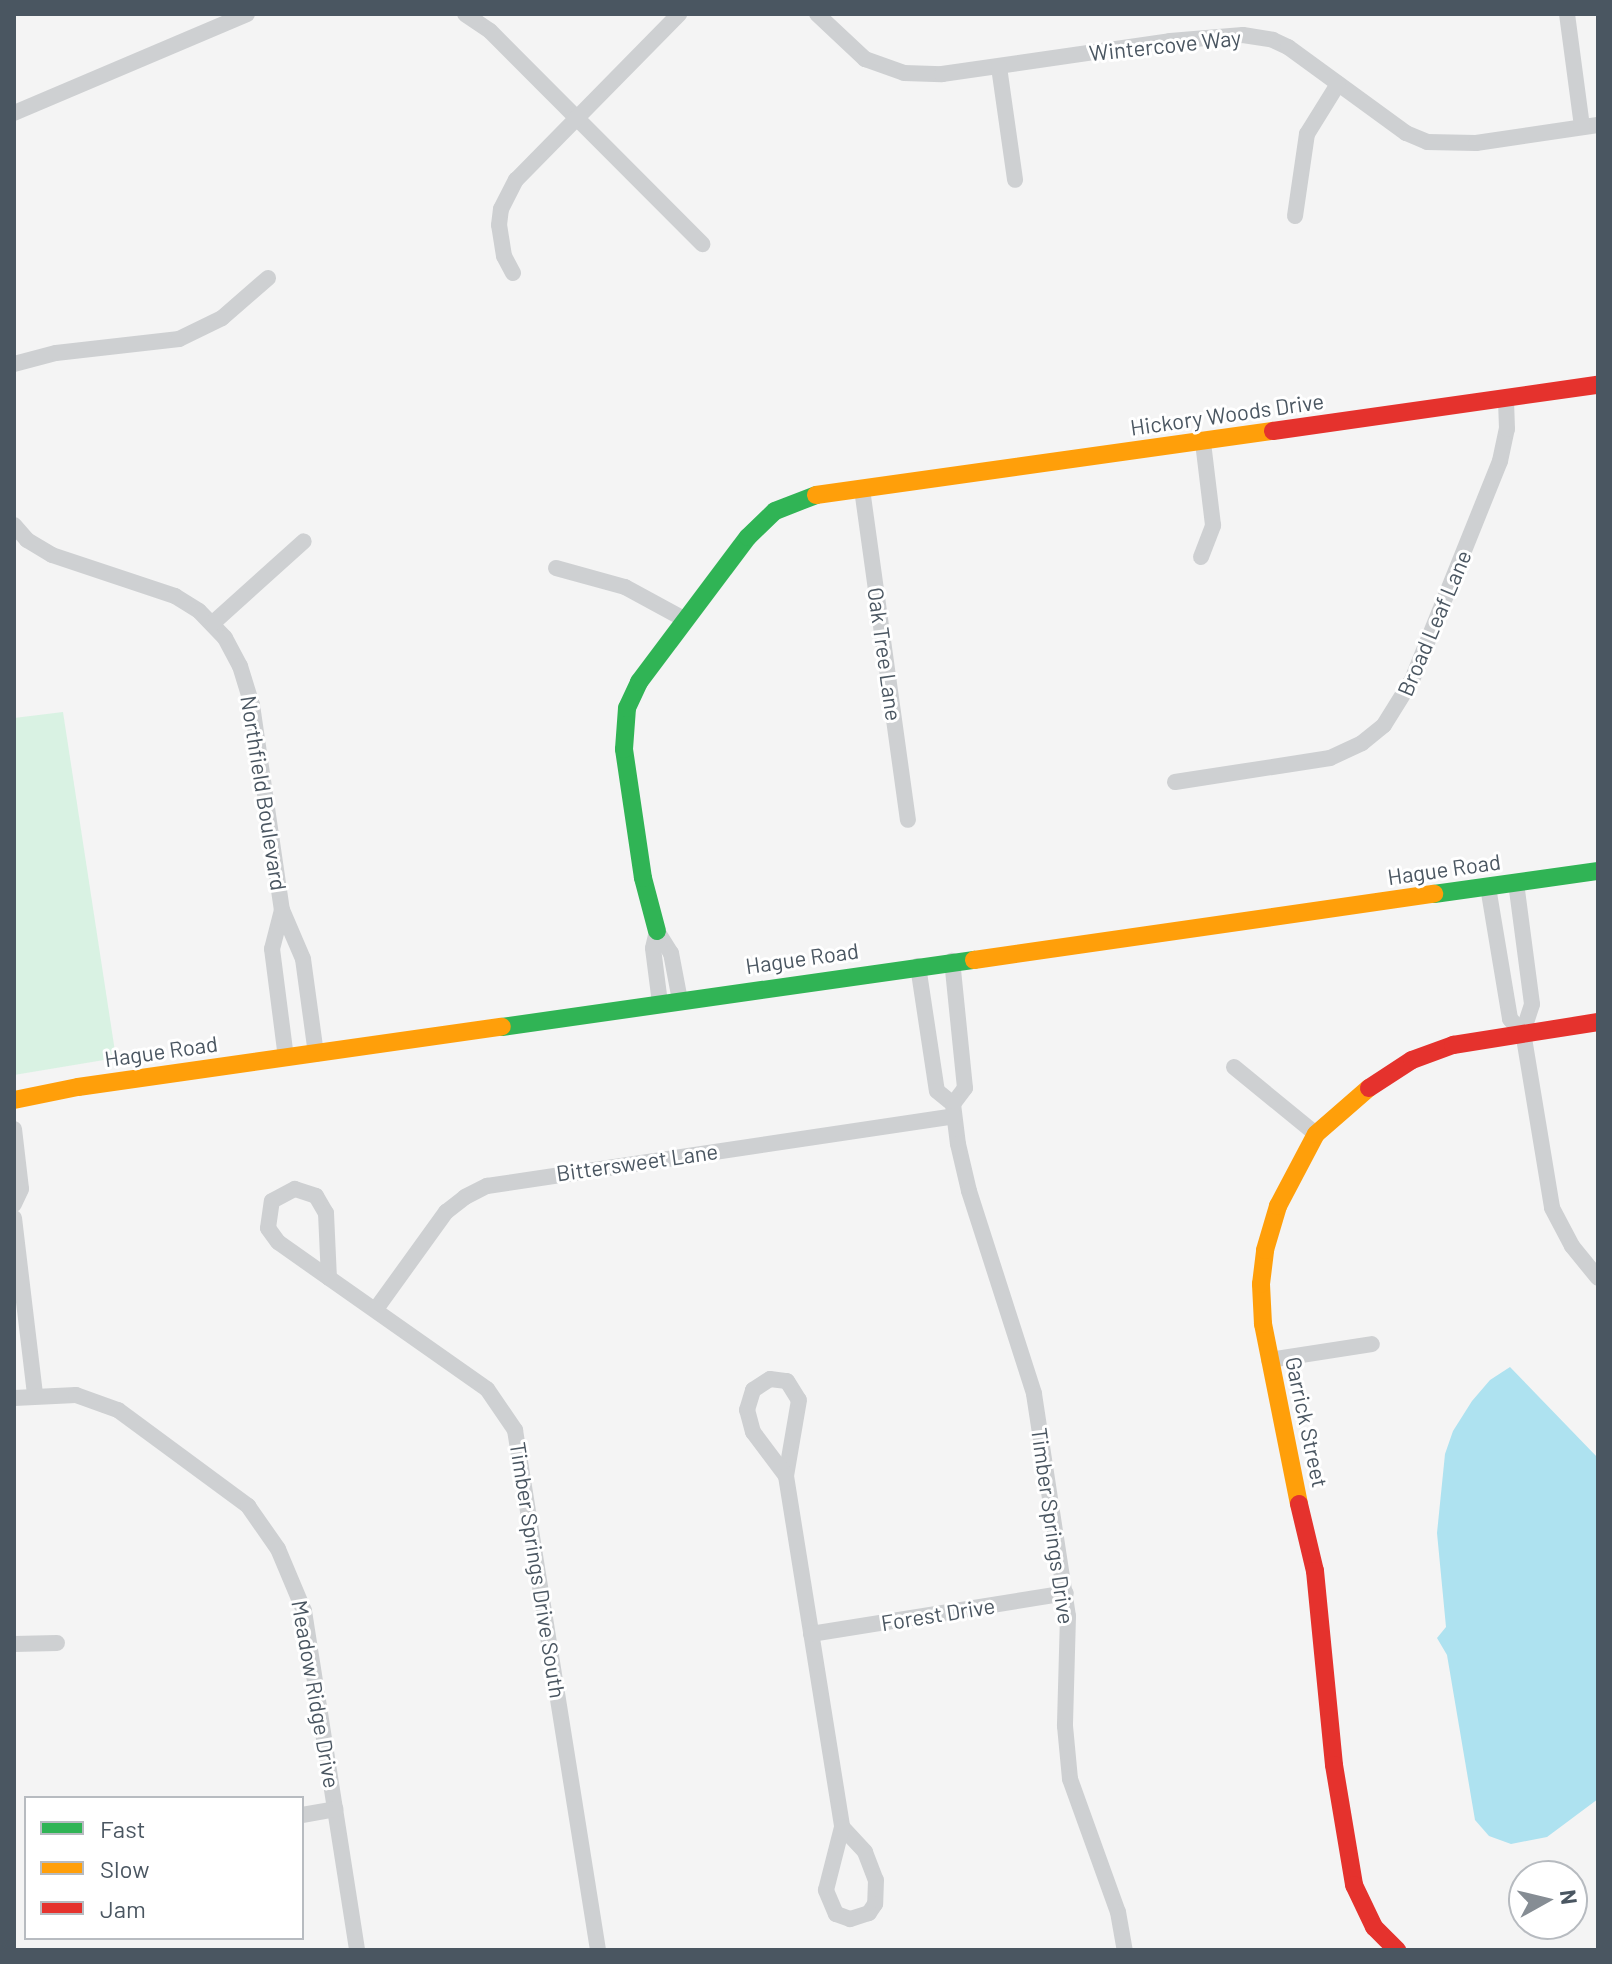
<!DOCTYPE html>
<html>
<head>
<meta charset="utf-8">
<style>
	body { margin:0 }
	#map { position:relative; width:1612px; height:1964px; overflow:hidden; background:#f4f4f4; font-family:Barlow,sans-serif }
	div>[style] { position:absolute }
	.green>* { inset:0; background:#d9f2e3 }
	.water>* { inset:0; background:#aee2f0 }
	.street>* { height:16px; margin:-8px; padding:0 8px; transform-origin:8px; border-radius:8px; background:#ced0d2 }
	.fast>* { height:18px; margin:-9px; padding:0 9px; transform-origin:9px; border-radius:9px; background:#30b455 }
	.slow>* { height:18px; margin:-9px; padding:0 9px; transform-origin:9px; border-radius:9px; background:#ff9f0a }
	.jam>* { height:18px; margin:-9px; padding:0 9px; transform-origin:9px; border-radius:9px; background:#e5322d }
	span { translate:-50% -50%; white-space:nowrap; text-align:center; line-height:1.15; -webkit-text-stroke:6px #fff; paint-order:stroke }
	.street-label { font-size:22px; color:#4a5661 }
	.frame { position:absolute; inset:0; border:16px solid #4a5661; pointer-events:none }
	.legend { position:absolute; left:24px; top:1796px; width:280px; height:144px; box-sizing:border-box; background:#fff; border:2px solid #b7bbc0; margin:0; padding:10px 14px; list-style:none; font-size:24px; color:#4a5661 }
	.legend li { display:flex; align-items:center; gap:16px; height:40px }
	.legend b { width:40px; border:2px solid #b7bbc0 }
	.north { position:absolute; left:1508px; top:1860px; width:80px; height:80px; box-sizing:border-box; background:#fff; border:2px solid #b7bbc0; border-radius:50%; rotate:82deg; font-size:22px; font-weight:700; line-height:32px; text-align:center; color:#4a5661 }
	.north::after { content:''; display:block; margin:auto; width:28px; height:36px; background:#868d94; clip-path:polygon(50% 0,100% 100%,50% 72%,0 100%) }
</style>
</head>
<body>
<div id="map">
	<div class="green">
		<i style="clip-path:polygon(63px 712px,116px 1058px,14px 1075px,14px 718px)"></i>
	</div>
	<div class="water">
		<i style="clip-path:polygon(1510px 1367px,1598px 1458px,1598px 1799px,1547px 1837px,1511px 1844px,1489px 1836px,1475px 1820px,1447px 1655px,1437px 1638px,1446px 1627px,1437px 1533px,1445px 1454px,1453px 1431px,1472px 1401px,1490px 1380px)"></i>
	</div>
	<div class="street">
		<i style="left:465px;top:14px;width:30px;rotate:34deg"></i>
		<i style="left:490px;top:31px;width:301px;rotate:45.1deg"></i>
		<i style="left:817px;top:14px;width:66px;rotate:43.2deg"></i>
		<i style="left:865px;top:59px;width:41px;rotate:19.7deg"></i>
		<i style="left:904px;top:73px;width:38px;rotate:2deg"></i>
		<i style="left:942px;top:74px;width:230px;rotate:-8.2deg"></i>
		<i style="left:1170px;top:41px;width:73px;rotate:-4.7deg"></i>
		<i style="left:1243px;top:35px;width:30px;rotate:9deg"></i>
		<i style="left:1273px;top:40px;width:17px;rotate:25deg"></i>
		<i style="left:1288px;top:47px;width:146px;rotate:36.1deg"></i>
		<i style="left:1406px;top:133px;width:23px;rotate:23deg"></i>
		<i style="left:1427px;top:142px;width:49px;rotate:1.2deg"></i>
		<i style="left:1476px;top:143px;width:123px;rotate:-8.4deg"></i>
		<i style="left:1567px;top:14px;width:114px;rotate:82.4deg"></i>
		<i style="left:999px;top:67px;width:114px;rotate:81.9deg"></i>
		<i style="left:14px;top:113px;width:253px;rotate:-23deg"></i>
		<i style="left:1295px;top:216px;width:83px;rotate:-81.7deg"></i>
		<i style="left:1307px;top:134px;width:59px;rotate:-58.2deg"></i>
		<i style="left:513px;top:273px;width:19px;rotate:-118deg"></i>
		<i style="left:504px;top:256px;width:31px;rotate:-99deg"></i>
		<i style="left:499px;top:225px;width:16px;rotate:-83deg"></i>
		<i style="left:501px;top:209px;width:33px;rotate:-63deg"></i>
		<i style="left:516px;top:180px;width:233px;rotate:-45.5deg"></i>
		<i style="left:14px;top:364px;width:43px;rotate:-14.7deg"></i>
		<i style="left:56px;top:353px;width:124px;rotate:-6.5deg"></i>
		<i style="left:179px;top:339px;width:48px;rotate:-26deg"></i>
		<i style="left:222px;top:318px;width:61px;rotate:-41deg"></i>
		<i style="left:862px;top:489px;width:334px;rotate:82.1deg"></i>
		<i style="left:14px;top:525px;width:20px;rotate:49deg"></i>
		<i style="left:27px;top:540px;width:29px;rotate:31deg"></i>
		<i style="left:52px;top:555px;width:130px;rotate:18.4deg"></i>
		<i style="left:175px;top:596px;width:28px;rotate:32deg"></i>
		<i style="left:199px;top:611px;width:37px;rotate:46deg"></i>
		<i style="left:225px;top:638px;width:32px;rotate:62deg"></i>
		<i style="left:240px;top:666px;width:41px;rotate:72.9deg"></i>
		<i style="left:252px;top:705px;width:207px;rotate:81.7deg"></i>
		<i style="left:1201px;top:557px;width:34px;rotate:-69deg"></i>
		<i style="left:1213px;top:525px;width:84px;rotate:-96.9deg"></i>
		<i style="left:556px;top:568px;width:72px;rotate:15.4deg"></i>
		<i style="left:625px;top:587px;width:67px;rotate:28.5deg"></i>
		<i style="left:213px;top:623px;width:122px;rotate:-42deg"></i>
		<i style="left:1175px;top:782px;width:157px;rotate:-8.8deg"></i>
		<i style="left:1330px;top:758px;width:35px;rotate:-25deg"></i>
		<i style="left:1362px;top:743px;width:28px;rotate:-39deg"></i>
		<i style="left:1384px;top:725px;width:53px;rotate:-58.1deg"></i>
		<i style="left:1412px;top:680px;width:236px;rotate:-68.1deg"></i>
		<i style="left:1500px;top:461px;width:33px;rotate:-78deg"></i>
		<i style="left:1507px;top:429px;width:30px;rotate:-92deg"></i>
		<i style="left:1488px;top:887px;width:134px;rotate:80.5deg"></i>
		<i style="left:1510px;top:1019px;width:18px;rotate:45deg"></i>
		<i style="left:1523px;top:1032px;width:29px;rotate:-72deg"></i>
		<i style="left:1532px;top:1004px;width:122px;rotate:-97.5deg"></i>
		<i style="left:918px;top:966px;width:126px;rotate:81.4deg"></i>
		<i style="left:937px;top:1091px;width:21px;rotate:39deg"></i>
		<i style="left:953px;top:1104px;width:20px;rotate:-53deg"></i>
		<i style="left:965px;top:1088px;width:128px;rotate:-95.8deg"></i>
		<i style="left:660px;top:1003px;width:55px;rotate:-97.3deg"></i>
		<i style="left:653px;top:948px;width:17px;rotate:-77deg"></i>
		<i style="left:657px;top:931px;width:26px;rotate:58deg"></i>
		<i style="left:671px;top:953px;width:48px;rotate:79.2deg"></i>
		<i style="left:1523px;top:1032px;width:178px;rotate:80.6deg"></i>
		<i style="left:1552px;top:1208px;width:43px;rotate:62.2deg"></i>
		<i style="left:1572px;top:1246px;width:41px;rotate:50.9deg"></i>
		<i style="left:286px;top:1058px;width:110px;rotate:-97.3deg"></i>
		<i style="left:272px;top:949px;width:40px;rotate:-75.6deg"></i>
		<i style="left:282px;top:910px;width:53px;rotate:66.8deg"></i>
		<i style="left:303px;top:959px;width:96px;rotate:82.2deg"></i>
		<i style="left:1234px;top:1067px;width:106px;rotate:39.3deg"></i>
		<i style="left:953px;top:1104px;width:40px;rotate:82.9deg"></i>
		<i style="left:958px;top:1144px;width:48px;rotate:76.8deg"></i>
		<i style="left:969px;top:1191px;width:213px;rotate:72.2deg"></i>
		<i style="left:1034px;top:1394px;width:225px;rotate:81.3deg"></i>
		<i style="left:1068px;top:1616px;width:110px;rotate:91.6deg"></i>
		<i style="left:1065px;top:1726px;width:53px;rotate:84.6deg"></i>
		<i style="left:1070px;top:1779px;width:141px;rotate:70.2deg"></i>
		<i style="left:1118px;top:1912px;width:39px;rotate:80deg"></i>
		<i style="left:14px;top:1129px;width:60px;rotate:83.3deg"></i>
		<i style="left:21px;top:1189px;width:17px;rotate:115deg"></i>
		<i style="left:295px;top:1189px;width:22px;rotate:18deg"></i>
		<i style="left:316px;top:1196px;width:20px;rotate:60deg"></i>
		<i style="left:326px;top:1213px;width:65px;rotate:87.4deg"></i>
		<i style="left:329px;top:1278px;width:62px;rotate:-144.8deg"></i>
		<i style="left:278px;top:1242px;width:17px;rotate:-126deg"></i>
		<i style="left:268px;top:1228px;width:27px;rotate:-82deg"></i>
		<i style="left:272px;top:1201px;width:26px;rotate:-28deg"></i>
		<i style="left:14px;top:1218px;width:178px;rotate:83.2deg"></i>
		<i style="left:329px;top:1278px;width:193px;rotate:35.1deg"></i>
		<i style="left:487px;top:1389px;width:50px;rotate:55.7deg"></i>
		<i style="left:515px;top:1430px;width:527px;rotate:80.93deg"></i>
		<i style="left:376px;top:1309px;width:120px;rotate:-54.2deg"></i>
		<i style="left:446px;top:1212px;width:24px;rotate:-38deg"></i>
		<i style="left:465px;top:1197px;width:25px;rotate:-27deg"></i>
		<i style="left:487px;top:1186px;width:472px;rotate:-8.5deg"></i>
		<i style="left:1269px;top:1360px;width:104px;rotate:-8.8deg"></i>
		<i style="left:770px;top:1379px;width:17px;rotate:7deg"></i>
		<i style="left:787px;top:1381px;width:22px;rotate:58deg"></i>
		<i style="left:799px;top:1400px;width:77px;rotate:99.7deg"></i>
		<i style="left:786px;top:1476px;width:55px;rotate:-126.9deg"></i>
		<i style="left:753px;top:1432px;width:23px;rotate:-105deg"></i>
		<i style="left:747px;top:1410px;width:21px;rotate:-73deg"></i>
		<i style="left:753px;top:1390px;width:20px;rotate:-33deg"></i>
		<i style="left:14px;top:1398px;width:62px;rotate:-2.8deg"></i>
		<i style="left:76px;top:1395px;width:45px;rotate:19.7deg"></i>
		<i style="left:118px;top:1410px;width:162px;rotate:36.4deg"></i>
		<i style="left:248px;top:1506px;width:52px;rotate:55.1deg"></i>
		<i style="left:278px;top:1549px;width:67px;rotate:67.2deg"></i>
		<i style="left:304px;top:1611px;width:343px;rotate:81.1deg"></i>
		<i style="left:786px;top:1476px;width:355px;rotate:80.9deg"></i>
		<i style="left:811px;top:1634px;width:258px;rotate:-9.1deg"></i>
		<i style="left:14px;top:1644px;width:43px;rotate:-1.3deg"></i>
		<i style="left:302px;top:1815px;width:34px;rotate:-10deg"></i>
		<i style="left:842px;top:1827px;width:34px;rotate:47deg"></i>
		<i style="left:865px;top:1852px;width:30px;rotate:69deg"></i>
		<i style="left:876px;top:1880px;width:24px;rotate:92deg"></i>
		<i style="left:875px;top:1904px;width:11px;rotate:124deg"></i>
		<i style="left:869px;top:1913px;width:20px;rotate:162deg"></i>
		<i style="left:850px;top:1919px;width:15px;rotate:-160deg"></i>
		<i style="left:836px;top:1914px;width:26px;rotate:-113deg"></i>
		<i style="left:826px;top:1890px;width:65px;rotate:-75.7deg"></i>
	</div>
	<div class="fast">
		<i style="left:1434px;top:894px;width:166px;rotate:-8deg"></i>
		<i style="left:657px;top:931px;width:55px;rotate:-104.8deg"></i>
		<i style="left:643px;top:878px;width:130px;rotate:-98.4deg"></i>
		<i style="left:624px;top:749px;width:41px;rotate:-85.8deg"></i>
		<i style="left:627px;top:708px;width:29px;rotate:-65deg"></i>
		<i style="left:639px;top:682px;width:181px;rotate:-53.1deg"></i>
		<i style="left:748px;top:537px;width:37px;rotate:-44deg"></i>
		<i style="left:775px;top:511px;width:44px;rotate:-21.3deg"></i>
		<i style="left:502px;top:1027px;width:477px;rotate:-8.1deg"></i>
	</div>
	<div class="slow">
		<i style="left:816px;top:495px;width:461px;rotate:-8deg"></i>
		<i style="left:974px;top:960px;width:465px;rotate:-8.2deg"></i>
		<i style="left:14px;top:1100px;width:65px;rotate:-11.5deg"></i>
		<i style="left:78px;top:1087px;width:428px;rotate:-8.1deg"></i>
		<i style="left:1299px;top:1504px;width:184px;rotate:-101.3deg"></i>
		<i style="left:1263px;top:1324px;width:40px;rotate:-92.9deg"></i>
		<i style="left:1261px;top:1284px;width:34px;rotate:-83deg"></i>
		<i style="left:1265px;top:1250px;width:46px;rotate:-73.5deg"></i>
		<i style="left:1278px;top:1206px;width:81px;rotate:-62.2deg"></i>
		<i style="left:1316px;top:1134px;width:70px;rotate:-41deg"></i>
	</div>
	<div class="jam">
		<i style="left:1273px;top:431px;width:328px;rotate:-8.1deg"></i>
		<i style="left:1369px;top:1088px;width:51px;rotate:-33.1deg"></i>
		<i style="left:1412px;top:1060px;width:44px;rotate:-20.1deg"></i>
		<i style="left:1453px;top:1045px;width:147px;rotate:-9deg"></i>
		<i style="left:1299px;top:1504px;width:69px;rotate:76.6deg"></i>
		<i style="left:1315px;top:1571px;width:195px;rotate:84.4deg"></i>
		<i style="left:1334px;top:1765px;width:122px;rotate:80.5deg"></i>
		<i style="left:1354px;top:1885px;width:47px;rotate:64.5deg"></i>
		<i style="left:1374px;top:1927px;width:33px;rotate:45deg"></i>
	</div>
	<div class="street-label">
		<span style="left:1165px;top:45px;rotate:-6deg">Wintercove Way</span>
		<span style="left:1227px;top:414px;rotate:-8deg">Hickory Woods Drive</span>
		<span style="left:1434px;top:623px;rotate:-67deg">Broad Leaf Lane</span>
		<span style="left:885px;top:654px;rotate:82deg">Oak Tree Lane</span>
		<span style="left:264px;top:793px;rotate:81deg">Northfield Boulevard</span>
		<span style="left:1444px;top:869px;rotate:-8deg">Hague Road</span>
		<span style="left:802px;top:958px;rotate:-8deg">Hague Road</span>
		<span style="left:161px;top:1051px;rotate:-8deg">Hague Road</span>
		<span style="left:637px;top:1162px;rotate:-8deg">Bittersweet Lane</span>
		<span style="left:1307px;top:1422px;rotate:78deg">Garrick Street</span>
		<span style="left:1053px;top:1526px;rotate:82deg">Timber Springs Drive</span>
		<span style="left:538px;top:1570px;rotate:81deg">Timber Springs Drive South</span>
		<span style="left:938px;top:1614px;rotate:-9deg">Forest Drive</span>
		<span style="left:316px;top:1694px;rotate:80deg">Meadow Ridge Drive</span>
	</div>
	<div class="frame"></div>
	<ul class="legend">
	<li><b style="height:10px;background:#30b455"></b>Fast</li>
	<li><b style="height:10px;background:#ff9f0a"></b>Slow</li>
	<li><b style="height:10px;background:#e5322d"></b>Jam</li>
	</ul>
	<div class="north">N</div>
</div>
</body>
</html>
